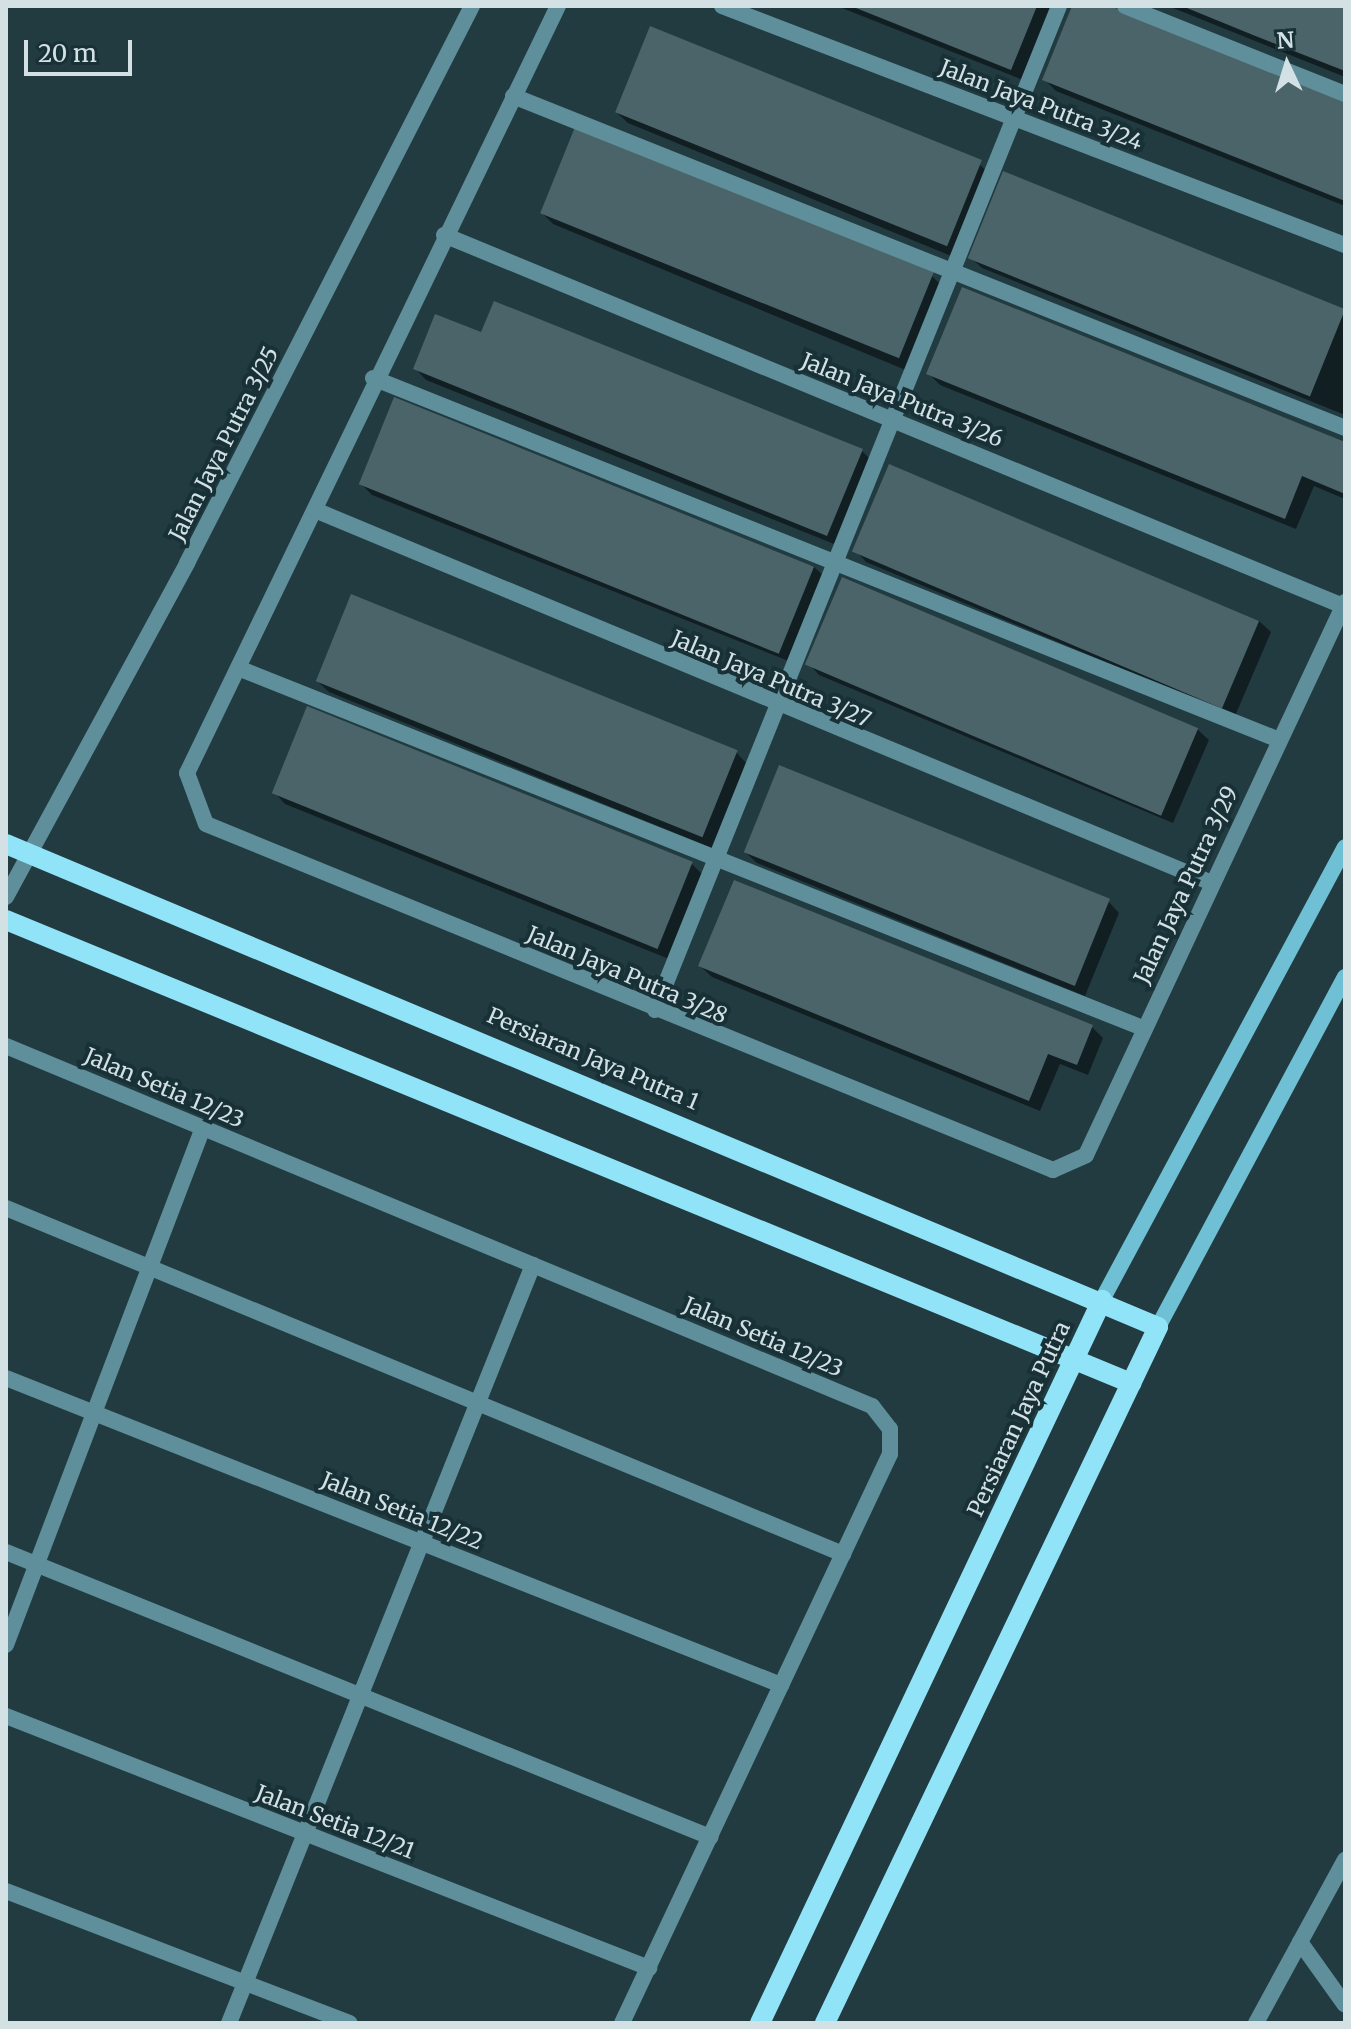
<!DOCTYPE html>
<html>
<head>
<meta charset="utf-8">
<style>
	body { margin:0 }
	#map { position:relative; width:1351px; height:2029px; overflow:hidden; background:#223b41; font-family:Merriweather,serif }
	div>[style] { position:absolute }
	.shadow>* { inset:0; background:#0007 }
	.building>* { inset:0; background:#4a646a; transform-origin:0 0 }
	.lane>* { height:16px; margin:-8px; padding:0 8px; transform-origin:8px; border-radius:8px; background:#5e8f9b }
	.street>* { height:16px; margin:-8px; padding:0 8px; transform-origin:8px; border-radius:8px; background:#5e8f9b }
	.secondary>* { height:16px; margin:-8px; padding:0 8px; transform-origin:8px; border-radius:8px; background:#6fc0d4 }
	.primary>* { height:20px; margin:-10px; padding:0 10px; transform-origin:10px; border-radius:10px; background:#91e3f8 }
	span { translate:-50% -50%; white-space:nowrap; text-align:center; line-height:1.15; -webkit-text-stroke:8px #183137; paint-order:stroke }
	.street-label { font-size:22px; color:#d3e1e5 }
	.frame { position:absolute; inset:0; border:8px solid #d3e1e5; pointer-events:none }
	.north { position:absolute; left:1247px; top:24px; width:80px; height:80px; -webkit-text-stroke:6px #183137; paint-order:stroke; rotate:356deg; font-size:22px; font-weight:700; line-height:32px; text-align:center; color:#d3e1e5 }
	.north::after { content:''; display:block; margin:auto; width:28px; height:36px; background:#d3e1e5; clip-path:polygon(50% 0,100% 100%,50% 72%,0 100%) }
	.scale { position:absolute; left:24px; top:40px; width:108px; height:36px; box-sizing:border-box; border:4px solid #d3e1e5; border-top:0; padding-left:10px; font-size:24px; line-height:28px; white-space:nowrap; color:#d3e1e5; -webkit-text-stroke:6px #183137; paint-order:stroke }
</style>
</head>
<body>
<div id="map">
	<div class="shadow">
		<i style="clip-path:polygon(837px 6px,1053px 6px,1023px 80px)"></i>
		<i style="clip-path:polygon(1074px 6px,1105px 6px,1345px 102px,1345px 206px,1056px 91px,1045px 80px)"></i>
		<i style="clip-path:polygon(1168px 6px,1345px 6px,1345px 77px)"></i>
		<i style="clip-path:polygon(616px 112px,979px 164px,991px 175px,956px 258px,628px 123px)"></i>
		<i style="clip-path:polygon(542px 213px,932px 276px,943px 287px,908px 371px,553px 224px)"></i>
		<i style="clip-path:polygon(970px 257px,1345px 311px,1345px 415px,982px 268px)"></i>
		<i style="clip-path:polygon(482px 335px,862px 451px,873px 462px,839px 546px,426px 380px,415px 368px)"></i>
		<i style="clip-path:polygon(928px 373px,1345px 444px,1345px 499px,1314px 486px,1296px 529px,940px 385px)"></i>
		<i style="clip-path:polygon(890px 467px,1259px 621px,1271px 632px,1235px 716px,866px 562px,855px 550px)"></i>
		<i style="clip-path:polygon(361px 484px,813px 566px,825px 577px,791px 662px,372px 495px)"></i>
		<i style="clip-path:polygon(808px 663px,1197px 729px,1209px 740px,1173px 823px,819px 675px)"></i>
		<i style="clip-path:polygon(317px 681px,736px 752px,747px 764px,712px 848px,329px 692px)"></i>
		<i style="clip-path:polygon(274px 792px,692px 864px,703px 875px,669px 959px,285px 804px)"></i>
		<i style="clip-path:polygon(745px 852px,1108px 901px,1119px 913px,1085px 996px,757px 863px)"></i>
		<i style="clip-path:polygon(700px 966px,1092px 1027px,1103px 1038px,1088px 1075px,1060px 1064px,1040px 1111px,712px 977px)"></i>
	</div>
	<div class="building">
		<i style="clip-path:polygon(851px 6px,1037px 6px,1011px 70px)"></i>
		<i style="clip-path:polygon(1072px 6px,1110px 6px,1345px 100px,1345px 201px,1042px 80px)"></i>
		<i style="clip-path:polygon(1182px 6px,1345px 6px,1345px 71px,1253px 35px)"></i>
		<i style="left:650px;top:26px;width:358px;height:93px;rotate:22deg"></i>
		<i style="left:575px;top:127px;width:387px;height:93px;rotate:22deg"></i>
		<i style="left:1003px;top:171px;width:369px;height:94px;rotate:22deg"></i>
		<i style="clip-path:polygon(962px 287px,1345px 442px,1345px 494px,1302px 476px,1285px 519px,926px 374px)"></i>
		<i style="clip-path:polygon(494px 301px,863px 449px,827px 536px,413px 369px,435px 314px,481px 332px)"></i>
		<i style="left:394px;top:397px;width:453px;height:94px;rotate:22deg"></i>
		<i style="left:889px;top:464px;width:402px;height:95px;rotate:23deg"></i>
		<i style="left:842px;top:577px;width:387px;height:95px;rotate:23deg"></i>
		<i style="left:351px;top:594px;width:417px;height:94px;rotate:22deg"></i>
		<i style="left:307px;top:706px;width:416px;height:94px;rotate:22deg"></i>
		<i style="left:779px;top:765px;width:357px;height:94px;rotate:22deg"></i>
		<i style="clip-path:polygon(734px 880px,1093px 1025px,1077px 1065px,1048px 1054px,1029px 1101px,698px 966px)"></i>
	</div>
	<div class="lane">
		<i style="left:1125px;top:6px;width:237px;rotate:21.8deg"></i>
		<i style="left:513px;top:96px;width:896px;rotate:21.75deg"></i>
		<i style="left:373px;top:378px;width:973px;rotate:21.77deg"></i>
		<i style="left:238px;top:668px;width:976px;rotate:21.7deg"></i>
		<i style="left:655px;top:1010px;width:1082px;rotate:-68.08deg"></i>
		<i style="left:6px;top:1208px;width:906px;rotate:22.46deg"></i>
		<i style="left:94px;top:1413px;width:305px;rotate:-69.1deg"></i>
		<i style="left:6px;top:1552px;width:760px;rotate:22.04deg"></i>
		<i style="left:6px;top:1891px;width:368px;rotate:21deg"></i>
		<i style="left:1300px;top:1942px;width:77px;rotate:54.5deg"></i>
		<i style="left:229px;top:2023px;width:817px;rotate:-68.15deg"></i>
	</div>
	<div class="street">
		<i style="left:558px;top:6px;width:852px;rotate:115.81deg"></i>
		<i style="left:187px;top:773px;width:54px;rotate:69.6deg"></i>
		<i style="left:206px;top:824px;width:915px;rotate:22.22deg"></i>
		<i style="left:1053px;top:1170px;width:36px;rotate:-24deg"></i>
		<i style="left:1086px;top:1155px;width:611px;rotate:-64.9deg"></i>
		<i style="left:722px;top:6px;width:667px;rotate:20.99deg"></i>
		<i style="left:444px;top:235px;width:973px;rotate:22.42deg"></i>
		<i style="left:315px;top:510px;width:971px;rotate:22.58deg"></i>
		<i style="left:6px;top:897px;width:380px;rotate:-61.5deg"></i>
		<i style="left:187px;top:563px;width:626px;rotate:-62.9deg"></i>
		<i style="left:6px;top:1046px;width:938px;rotate:22.57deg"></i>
		<i style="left:872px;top:1406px;width:29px;rotate:52deg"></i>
		<i style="left:890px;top:1429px;width:25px;rotate:90deg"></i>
		<i style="left:890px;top:1454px;width:629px;rotate:115.22deg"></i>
		<i style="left:6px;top:1378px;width:834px;rotate:21.61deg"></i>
		<i style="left:6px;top:1645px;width:248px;rotate:-69.2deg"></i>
		<i style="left:6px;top:1716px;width:691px;rotate:21.4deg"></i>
		<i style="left:1256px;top:2023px;width:186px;rotate:-61.4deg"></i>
	</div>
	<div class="secondary">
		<i style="left:1102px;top:1300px;width:514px;rotate:-61.79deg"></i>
		<i style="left:1158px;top:1327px;width:397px;rotate:-61.9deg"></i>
	</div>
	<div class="primary">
		<i style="left:6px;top:844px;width:1249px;rotate:22.75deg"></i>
		<i style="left:1158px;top:1327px;width:772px;rotate:115.57deg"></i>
		<i style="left:6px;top:920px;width:1217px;rotate:22.37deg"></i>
		<i style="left:760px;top:2023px;width:800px;rotate:-64.68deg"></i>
	</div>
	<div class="street-label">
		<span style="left:1041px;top:105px;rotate:21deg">Jalan Jaya Putra 3/24</span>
		<span style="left:902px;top:400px;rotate:22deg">Jalan Jaya Putra 3/26</span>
		<span style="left:224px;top:444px;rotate:-63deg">Jalan Jaya Putra 3/25</span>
		<span style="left:771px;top:679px;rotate:23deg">Jalan Jaya Putra 3/27</span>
		<span style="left:1186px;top:885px;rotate:-65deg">Jalan Jaya Putra 3/29</span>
		<span style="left:627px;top:975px;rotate:23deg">Jalan Jaya Putra 3/28</span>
		<span style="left:593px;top:1059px;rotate:23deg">Persiaran Jaya Putra 1</span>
		<span style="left:164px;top:1088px;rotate:23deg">Jalan Setia 12/23</span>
		<span style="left:763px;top:1337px;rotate:23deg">Jalan Setia 12/23</span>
		<span style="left:1019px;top:1419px;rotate:-65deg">Persiaran Jaya Putra</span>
		<span style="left:402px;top:1511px;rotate:22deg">Jalan Setia 12/22</span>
		<span style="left:335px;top:1822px;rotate:21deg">Jalan Setia 12/21</span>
	</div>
	<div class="frame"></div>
	<div class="north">N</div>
	<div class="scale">20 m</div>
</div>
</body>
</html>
